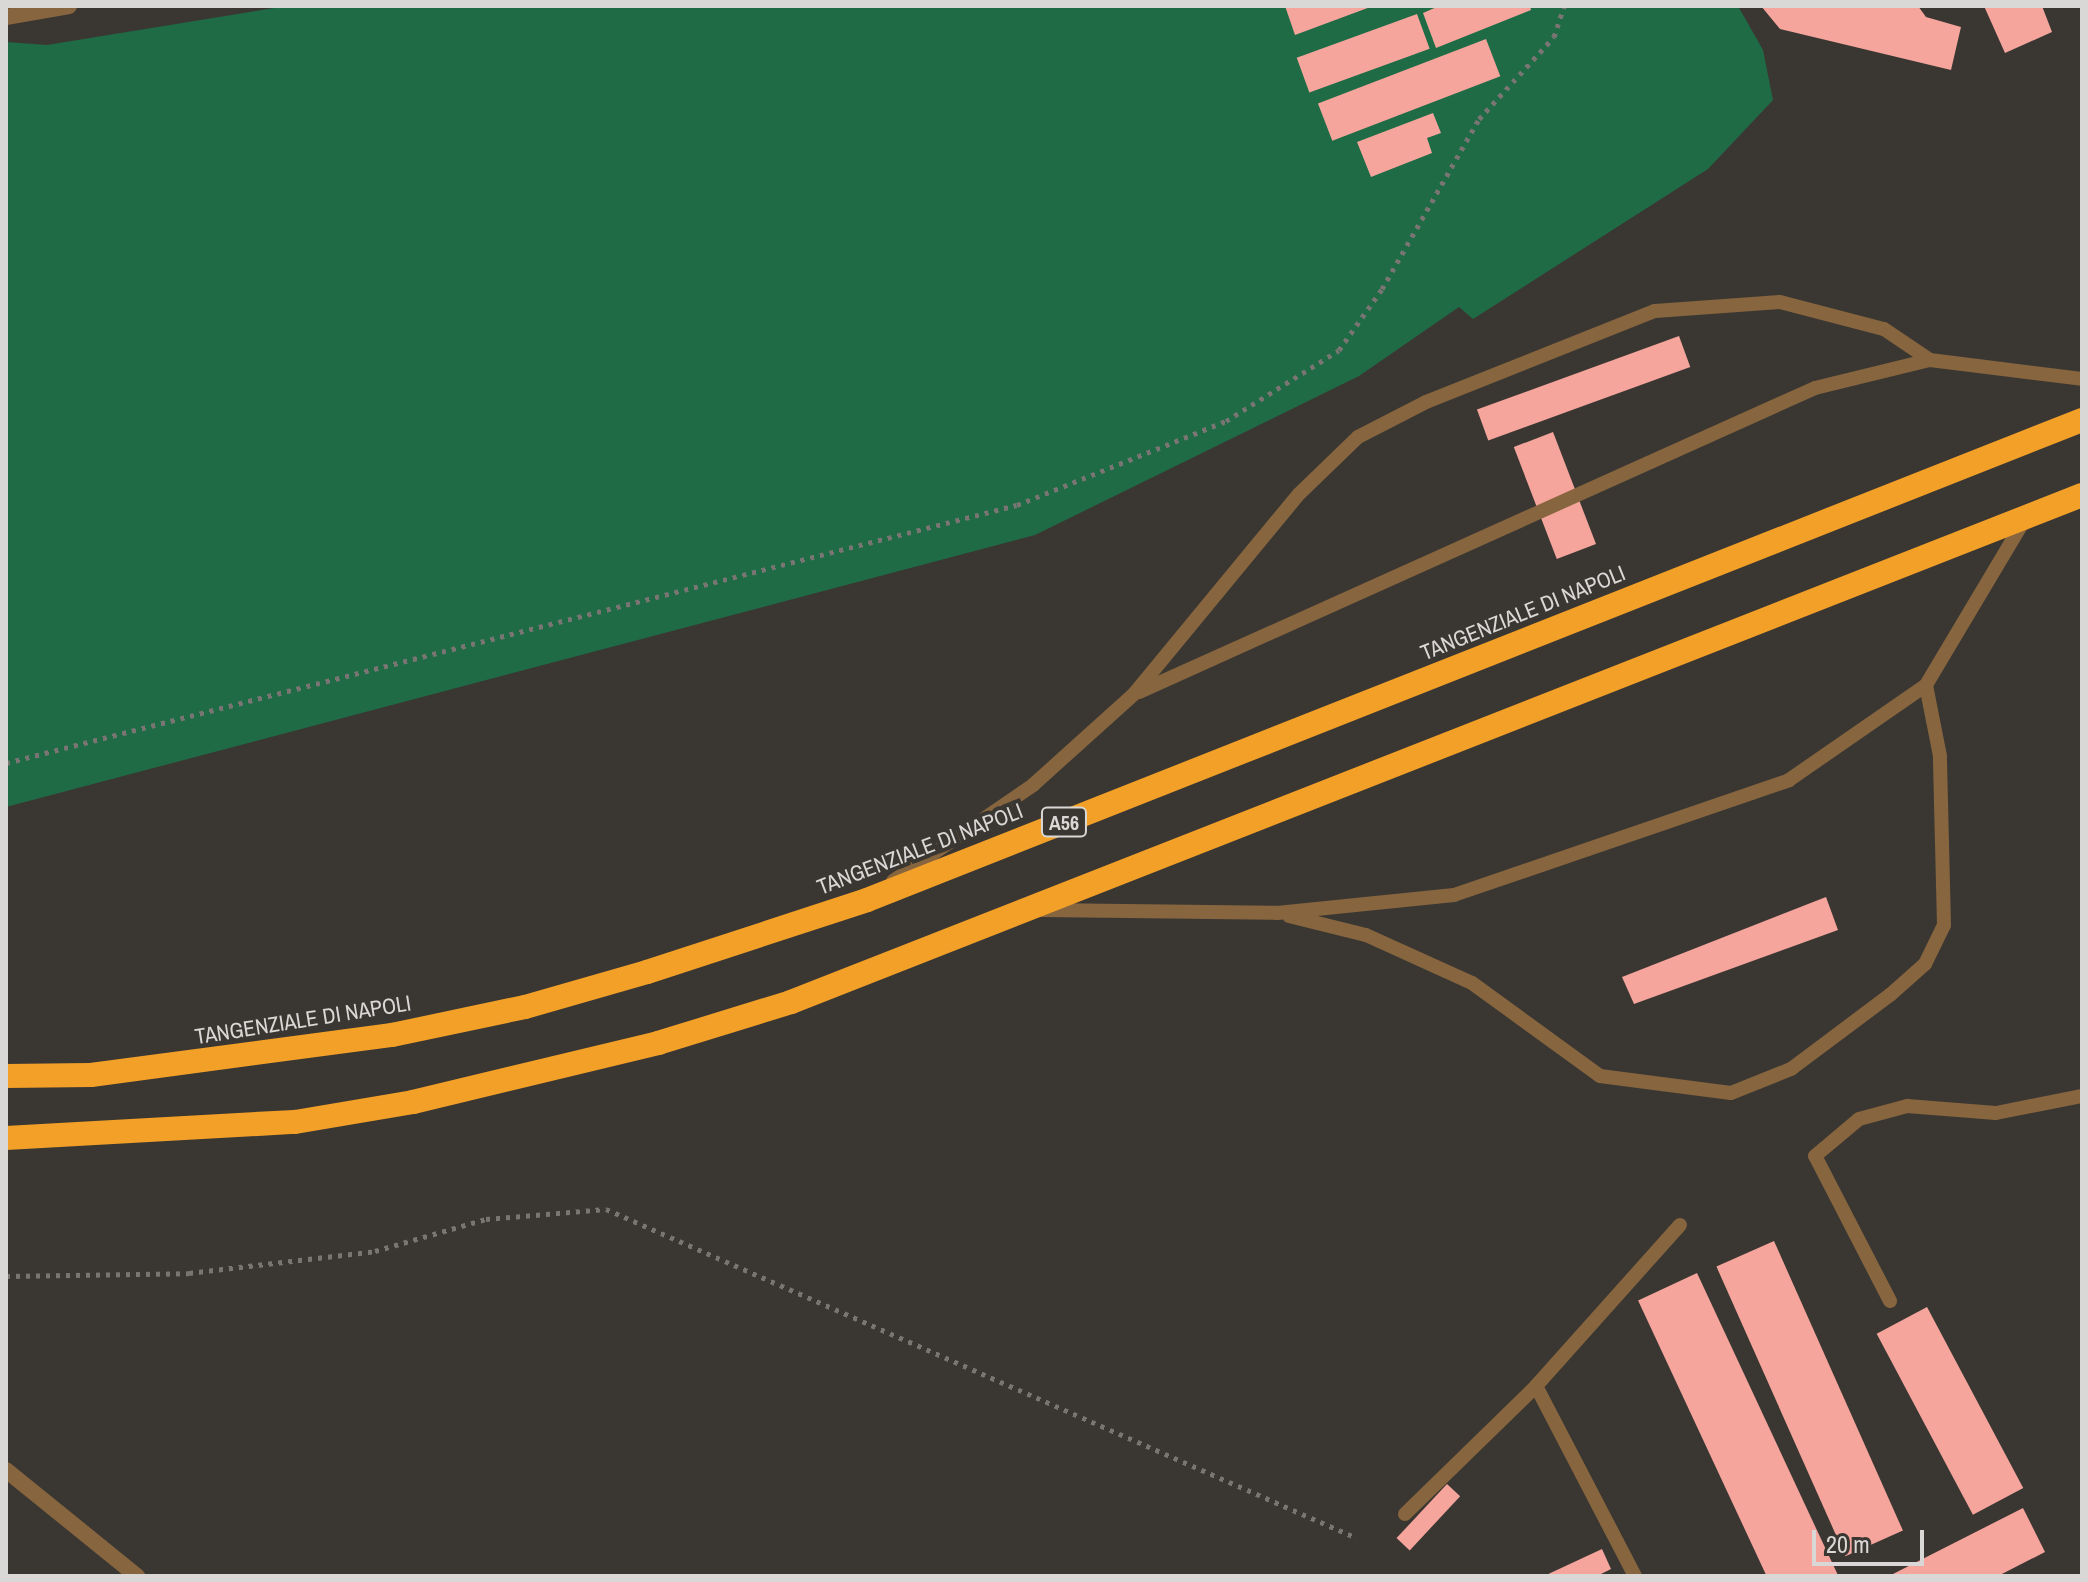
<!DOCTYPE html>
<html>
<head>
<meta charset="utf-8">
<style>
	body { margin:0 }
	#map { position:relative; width:2088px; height:1582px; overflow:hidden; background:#3a3733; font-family:"Archivo Narrow",sans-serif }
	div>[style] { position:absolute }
	.green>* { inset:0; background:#1f6b46 }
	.building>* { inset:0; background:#f5a59c; transform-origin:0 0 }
	.path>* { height:5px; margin-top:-2.5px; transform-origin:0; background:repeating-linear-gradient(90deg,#787572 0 4px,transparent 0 10px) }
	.lane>* { height:14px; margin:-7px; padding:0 7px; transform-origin:7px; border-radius:7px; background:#87653e }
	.street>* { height:16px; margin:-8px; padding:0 8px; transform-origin:8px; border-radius:8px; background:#87653e }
	.highway>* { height:24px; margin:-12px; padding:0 12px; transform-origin:12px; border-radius:12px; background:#f3a028 }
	span { translate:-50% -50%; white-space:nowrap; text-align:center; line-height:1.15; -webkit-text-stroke:8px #3a3733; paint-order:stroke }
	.shield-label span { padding:2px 6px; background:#3a3733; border:2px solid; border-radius:6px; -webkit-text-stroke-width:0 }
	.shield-label { font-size:20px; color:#dad8d6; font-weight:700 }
	.street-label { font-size:22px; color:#dad8d6 }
	.frame { position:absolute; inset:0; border:8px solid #dad8d6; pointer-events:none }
	.scale { position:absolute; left:1812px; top:1530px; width:112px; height:36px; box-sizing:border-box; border:4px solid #dad8d6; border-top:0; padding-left:10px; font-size:24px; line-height:28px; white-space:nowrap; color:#dad8d6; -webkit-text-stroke:6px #3a3733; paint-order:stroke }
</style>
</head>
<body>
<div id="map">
	<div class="green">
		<i style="clip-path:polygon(287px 6px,1738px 6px,1763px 50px,1773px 100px,1708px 169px,1473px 319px,1459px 307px,1359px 376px,1035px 535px,6px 807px,6px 42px,47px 45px)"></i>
	</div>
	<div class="building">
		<i style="clip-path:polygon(1285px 6px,1373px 6px,1295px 35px)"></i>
		<i style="clip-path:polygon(1439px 6px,1530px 6px,1531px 10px,1436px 48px,1423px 13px)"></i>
		<i style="clip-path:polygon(1761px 6px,1918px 6px,1926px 17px,1961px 27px,1951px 70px,1780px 29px)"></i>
		<i style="clip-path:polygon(1984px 6px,2042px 6px,2052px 32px,2005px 53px)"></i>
		<i style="left:1417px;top:14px;width:37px;height:128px;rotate:70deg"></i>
		<i style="left:1486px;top:39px;width:40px;height:180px;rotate:69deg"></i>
		<i style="clip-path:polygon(1433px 113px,1441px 133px,1427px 138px,1432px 153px,1371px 177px,1357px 142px)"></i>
		<i style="left:1679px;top:336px;width:33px;height:215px;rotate:70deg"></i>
		<i style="left:1553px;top:432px;width:120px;height:42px;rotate:69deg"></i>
		<i style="clip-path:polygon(1826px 897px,1838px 930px,1634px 1004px,1622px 977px)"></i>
		<i style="left:1774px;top:1241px;width:317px;height:63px;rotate:66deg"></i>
		<i style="left:1697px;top:1273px;width:335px;height:65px;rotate:65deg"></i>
		<i style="left:1927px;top:1307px;width:205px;height:57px;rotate:62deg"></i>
		<i style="left:1447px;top:1484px;width:18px;height:74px;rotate:43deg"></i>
		<i style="clip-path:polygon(2023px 1508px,2045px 1552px,1998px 1576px,1889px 1576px)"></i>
		<i style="clip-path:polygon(1602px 1549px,1611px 1569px,1597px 1576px,1544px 1576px)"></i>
	</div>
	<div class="path">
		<i style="left:6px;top:763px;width:1043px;rotate:-14.32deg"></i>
		<i style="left:1017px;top:505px;width:225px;rotate:-21.9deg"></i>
		<i style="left:1226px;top:421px;width:133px;rotate:-32.1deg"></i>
		<i style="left:1339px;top:350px;width:75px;rotate:-54.8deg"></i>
		<i style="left:1382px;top:289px;width:196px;rotate:-60.3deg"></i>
		<i style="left:1479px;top:119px;width:111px;rotate:-47.6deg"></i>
		<i style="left:1554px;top:37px;width:33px;rotate:-72deg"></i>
		<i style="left:6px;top:1276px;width:183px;rotate:-0.9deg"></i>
		<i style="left:189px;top:1273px;width:187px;rotate:-6.7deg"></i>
		<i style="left:375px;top:1251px;width:116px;rotate:-16.1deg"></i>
		<i style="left:486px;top:1219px;width:120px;rotate:-4.8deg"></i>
		<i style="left:606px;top:1209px;width:820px;rotate:23.66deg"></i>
	</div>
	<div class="lane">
		<i style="left:1139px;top:692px;width:741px;rotate:-24.21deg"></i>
		<i style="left:1815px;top:388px;width:118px;rotate:-13.7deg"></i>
		<i style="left:893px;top:881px;width:170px;rotate:-34.4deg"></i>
		<i style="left:1033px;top:785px;width:136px;rotate:-42deg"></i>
		<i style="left:1134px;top:694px;width:259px;rotate:-50.5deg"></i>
		<i style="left:1299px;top:494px;width:82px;rotate:-44deg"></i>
		<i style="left:1358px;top:437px;width:76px;rotate:-27.2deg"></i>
		<i style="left:1426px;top:402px;width:246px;rotate:-21.7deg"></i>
		<i style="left:1655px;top:311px;width:125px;rotate:-4.1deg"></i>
		<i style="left:1780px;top:302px;width:107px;rotate:14.6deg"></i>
		<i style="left:1884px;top:329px;width:55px;rotate:34deg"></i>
		<i style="left:1930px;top:360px;width:153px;rotate:7.1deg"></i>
		<i style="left:1042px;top:910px;width:235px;rotate:0.7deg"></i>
		<i style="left:1277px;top:913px;width:178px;rotate:-5.8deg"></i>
		<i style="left:1454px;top:895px;width:354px;rotate:-18.9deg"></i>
		<i style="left:1789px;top:780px;width:167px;rotate:-34.7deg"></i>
		<i style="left:1926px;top:685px;width:193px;rotate:-59.2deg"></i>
		<i style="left:1289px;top:916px;width:79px;rotate:13.9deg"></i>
		<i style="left:1366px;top:935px;width:116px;rotate:24.4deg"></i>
		<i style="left:1472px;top:983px;width:158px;rotate:36deg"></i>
		<i style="left:1600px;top:1076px;width:132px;rotate:7.4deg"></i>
		<i style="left:1731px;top:1093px;width:65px;rotate:-21.8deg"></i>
		<i style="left:1791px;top:1069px;width:124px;rotate:-36.8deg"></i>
		<i style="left:1890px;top:995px;width:47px;rotate:-41.5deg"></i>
		<i style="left:1925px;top:964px;width:43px;rotate:-64deg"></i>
		<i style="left:1944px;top:925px;width:169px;rotate:-91.4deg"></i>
		<i style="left:1940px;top:756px;width:72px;rotate:-101.2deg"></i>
		<i style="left:1890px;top:1301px;width:163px;rotate:-117.3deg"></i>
		<i style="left:1815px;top:1156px;width:57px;rotate:-40.1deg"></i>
		<i style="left:1859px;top:1119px;width:50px;rotate:-15.2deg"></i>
		<i style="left:1907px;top:1106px;width:89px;rotate:4.5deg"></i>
		<i style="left:1996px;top:1113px;width:88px;rotate:-11.2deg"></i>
		<i style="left:1536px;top:1386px;width:214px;rotate:62.5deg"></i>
		<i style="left:1405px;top:1514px;width:183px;rotate:-44.3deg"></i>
		<i style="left:1536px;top:1386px;width:216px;rotate:-48.2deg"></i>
	</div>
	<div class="street">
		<i style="left:6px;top:17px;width:64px;rotate:-9.9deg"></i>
		<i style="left:6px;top:1470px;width:169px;rotate:39deg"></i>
	</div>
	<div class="highway">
		<i style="left:6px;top:1076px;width:85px;rotate:-0.7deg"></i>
		<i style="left:91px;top:1075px;width:304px;rotate:-7.6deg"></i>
		<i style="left:392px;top:1035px;width:136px;rotate:-11.9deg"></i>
		<i style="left:525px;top:1007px;width:127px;rotate:-16deg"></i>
		<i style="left:647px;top:972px;width:231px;rotate:-18.1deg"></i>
		<i style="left:867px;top:900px;width:1306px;rotate:-21.56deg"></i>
		<i style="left:6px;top:1138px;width:289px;rotate:-3.2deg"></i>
		<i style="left:295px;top:1122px;width:120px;rotate:-9.6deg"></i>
		<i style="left:413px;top:1102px;width:252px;rotate:-13.5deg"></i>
		<i style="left:658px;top:1043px;width:139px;rotate:-17.1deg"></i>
		<i style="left:791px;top:1002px;width:1387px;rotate:-21.44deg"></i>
	</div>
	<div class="shield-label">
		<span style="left:1064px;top:822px">A56</span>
	</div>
	<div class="street-label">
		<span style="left:1523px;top:613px;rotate:-22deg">TANGENZIALE DI NAPOLI</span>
		<span style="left:920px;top:849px;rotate:-21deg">TANGENZIALE DI NAPOLI</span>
		<span style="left:303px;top:1020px;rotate:-9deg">TANGENZIALE DI NAPOLI</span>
	</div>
	<div class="frame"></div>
	<div class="scale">20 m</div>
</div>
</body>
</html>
